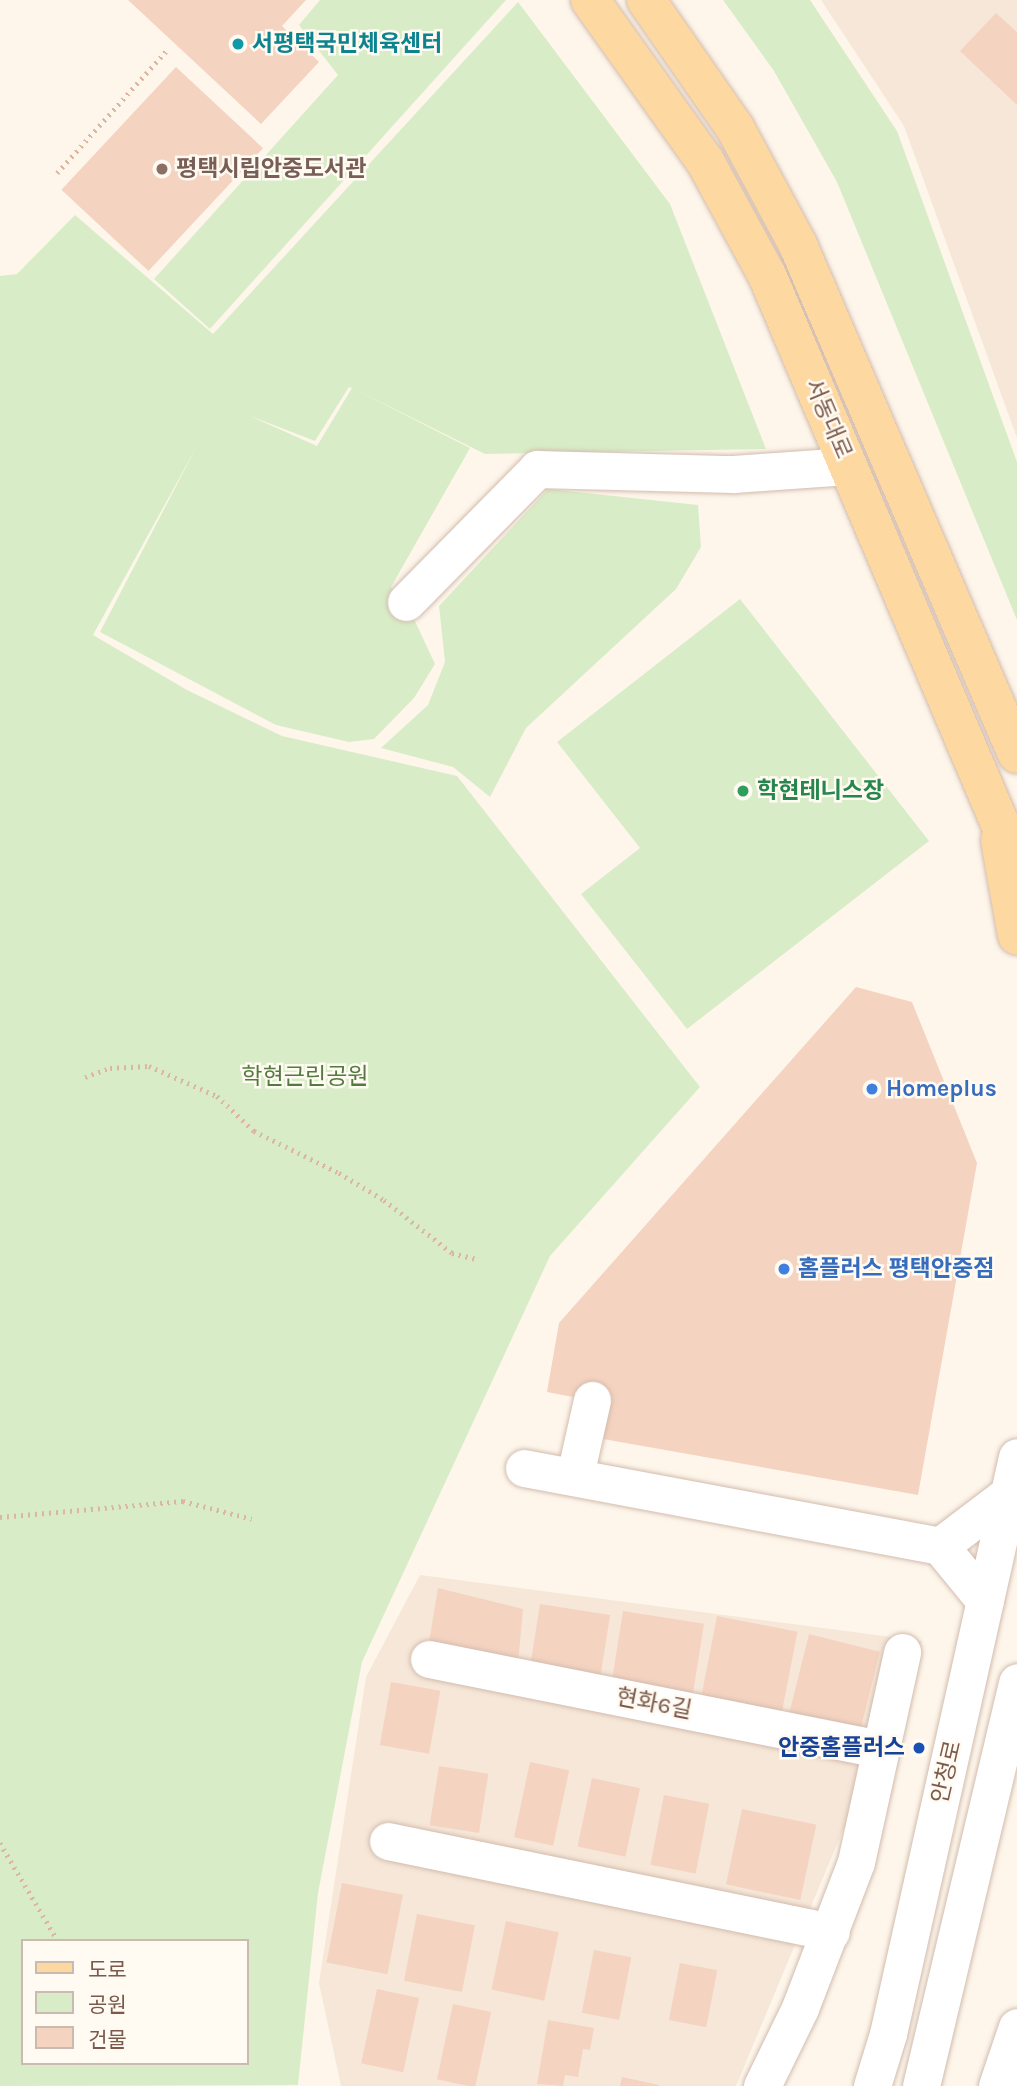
<!DOCTYPE html>
<html>
<head>
<meta charset="utf-8">
<style>
	body { margin:0 }
	#map { position:relative; width:1017px; height:2086px; overflow:hidden; background:#fef6eb; font-family:Karla,"Noto Sans KR",sans-serif }
	div>[style] { position:absolute }
	.residential>* { inset:0; background:#f6e7d8 }
	.green>* { inset:0; background:#d8edc7 }
	.building>* { inset:0; background:#f5d3c1; transform-origin:0 0 }
	.path>* { height:4.5px; margin-top:-2.25px; transform-origin:0; background:repeating-linear-gradient(90deg,#dbb6a3 0 2px,transparent 0 7px) }
	.roads { filter:drop-shadow(0 0 2px #d2bcae) drop-shadow(0 0 2px #d2bcae) }
	.minor>* { height:37px; margin:-18.5px; padding:0 18.5px; transform-origin:18.5px; border-radius:18.5px; background:#fff }
	.major>* { height:38px; margin:-19px; padding:0 19px; transform-origin:19px; border-radius:19px; background:#fed8a1 }
	.dots>* { width:19px; height:19px; translate:-50% -50%; box-sizing:border-box; border:4px solid #fffaf2; border-radius:50% }
	span { translate:-50% -50%; white-space:nowrap; text-align:center; line-height:1.15; -webkit-text-stroke:5px #fffaf2; paint-order:stroke }
	.culture-label { font-size:23px; color:#0d838f; font-weight:700 }
	.left { translate:0 -50%; text-align:left }
	.education-label { font-size:23px; color:#785e54; font-weight:700 }
	.street-label { font-size:23px; color:#7b5a4b }
	.leisure-label { font-size:23px; color:#27864d; font-weight:700 }
	.park-label { font-size:23px; color:#537b3f }
	.shop-label { font-size:23px; color:#366cbe; font-weight:700 }
	.transit-label { font-size:23px; color:#164399; font-weight:700 }
	.right { translate:-100% -50%; text-align:right }
	.legend { position:absolute; left:21px; top:1939px; width:228px; height:126px; box-sizing:border-box; background:#fffaf2; border:2px solid #cabaaf; margin:0; padding:9px 12px; list-style:none; font-size:21px; color:#7b5a4b }
	.legend li { display:flex; align-items:center; gap:14px; height:35px }
	.legend b { width:35px; border:2px solid #cabaaf }
</style>
</head>
<body>
<div id="map">
	<div class="residential">
		<i style="clip-path:polygon(821px 0,1017px 0,1017px 438px,904px 126px)"></i>
		<i style="clip-path:polygon(420px 1575px,922px 1641px,736px 2086px,341px 2086px,319px 1983px,366px 1677px)"></i>
	</div>
	<div class="green">
		<i style="clip-path:polygon(320px 0,506px 0,210px 329px,154px 279px,338px 75px,299px 25px)"></i>
		<i style="clip-path:polygon(723px 0,810px 0,897px 131px,1017px 462px,1017px 620px,837px 182px,774px 71px)"></i>
		<i style="clip-path:polygon(evenodd,518px 2px,670px 204px,766px 449px,485px 454px,356px 390px,470px 448px,391px 587px,406px 602px,435px 664px,414px 698px,374px 739px,349px 742px,276px 725px,100px 632px,197px 446px,93px 635px,187px 690px,282px 736px,457px 776px,700px 1087px,550px 1256px,362px 1662px,318px 1893px,298px 2085px,0 2086px,0 276px,17px 274px,75px 215px,213px 334px,518px 2px,349px 387px,352px 388px,317px 446px,250px 416px,315px 441px,349px 387px,518px 2px,23px 1941px,247px 1941px,247px 2063px,23px 2063px,23px 1941px)"></i>
		<i style="clip-path:polygon(548px 489px,698px 505px,701px 547px,676px 589px,526px 728px,490px 797px,453px 767px,381px 748px,428px 705px,445px 662px,439px 606px)"></i>
		<i style="clip-path:polygon(740px 599px,929px 841px,687px 1029px,581px 894px,640px 848px,557px 742px)"></i>
	</div>
	<div class="building">
		<i style="clip-path:polygon(128px 0,306px 0,282px 26px,319px 62px,261px 124px)"></i>
		<i style="clip-path:polygon(996px 13px,1017px 32px,1017px 105px,960px 51px)"></i>
		<i style="left:176px;top:67px;width:119px;height:168px;rotate:43deg"></i>
		<i style="clip-path:polygon(856px 987px,912px 1002px,977px 1163px,918px 1495px,603px 1439px,609px 1404px,547px 1392px,559px 1323px)"></i>
		<i style="clip-path:polygon(438px 1588px,523px 1609px,518px 1664px,428px 1648px)"></i>
		<i style="left:540px;top:1604px;width:71px;height:68px;rotate:9deg"></i>
		<i style="left:623px;top:1611px;width:82px;height:72px;rotate:9deg"></i>
		<i style="left:717px;top:1616px;width:82px;height:89px;rotate:11deg"></i>
		<i style="left:809px;top:1634px;width:73px;height:93px;rotate:14deg"></i>
		<i style="left:391px;top:1682px;width:50px;height:64px;rotate:10deg"></i>
		<i style="left:530px;top:1762px;width:40px;height:77px;rotate:12deg"></i>
		<i style="left:439px;top:1766px;width:50px;height:60px;rotate:9deg"></i>
		<i style="left:592px;top:1778px;width:49px;height:70px;rotate:12deg"></i>
		<i style="left:664px;top:1795px;width:46px;height:71px;rotate:11deg"></i>
		<i style="left:742px;top:1809px;width:76px;height:77px;rotate:12deg"></i>
		<i style="left:342px;top:1883px;width:62px;height:81px;rotate:11deg"></i>
		<i style="left:417px;top:1914px;width:59px;height:68px;rotate:11deg"></i>
		<i style="left:506px;top:1921px;width:54px;height:70px;rotate:12deg"></i>
		<i style="left:594px;top:1950px;width:38px;height:64px;rotate:11deg"></i>
		<i style="left:680px;top:1963px;width:38px;height:58px;rotate:11deg"></i>
		<i style="left:377px;top:1989px;width:43px;height:76px;rotate:12deg"></i>
		<i style="left:453px;top:2004px;width:39px;height:77px;rotate:12deg"></i>
		<i style="clip-path:polygon(548px 2020px,594px 2028px,590px 2050px,583px 2049px,578px 2077px,565px 2075px,563px 2086px,537px 2084px)"></i>
		<i style="clip-path:polygon(622px 2077px,659px 2085px,659px 2086px,620px 2086px)"></i>
	</div>
	<div class="path">
		<i style="left:57px;top:173px;width:164px;rotate:-48.2deg"></i>
		<i style="left:85px;top:1077px;width:27px;rotate:-20deg"></i>
		<i style="left:110px;top:1068px;width:39px;rotate:-3deg"></i>
		<i style="left:149px;top:1066px;width:74px;rotate:23.8deg"></i>
		<i style="left:217px;top:1096px;width:51px;rotate:43.4deg"></i>
		<i style="left:254px;top:1131px;width:95px;rotate:26.3deg"></i>
		<i style="left:339px;top:1173px;width:52px;rotate:31deg"></i>
		<i style="left:384px;top:1200px;width:86px;rotate:37.9deg"></i>
		<i style="left:452px;top:1253px;width:25px;rotate:14deg"></i>
		<i style="left:0;top:1517px;width:184px;rotate:-5deg"></i>
		<i style="left:183px;top:1501px;width:71px;rotate:14.6deg"></i>
		<i style="left:0;top:1843px;width:114px;rotate:59.4deg"></i>
	</div>
	<div class="roads">
		<div class="minor">
			<i style="left:406px;top:602px;width:187px;rotate:-45.4deg"></i>
			<i style="left:537px;top:469px;width:196px;rotate:1.5deg"></i>
			<i style="left:733px;top:474px;width:115px;rotate:-4deg"></i>
			<i style="left:524px;top:1468px;width:423px;rotate:10.6deg"></i>
			<i style="left:940px;top:1546px;width:71px;rotate:50.7deg"></i>
			<i style="left:575px;top:1475px;width:77px;rotate:-77.2deg"></i>
			<i style="left:940px;top:1546px;width:84px;rotate:-37.3deg"></i>
			<i style="left:429px;top:1659px;width:460px;rotate:11.3deg"></i>
			<i style="left:388px;top:1841px;width:452px;rotate:11.6deg"></i>
			<i style="left:762px;top:2086px;width:87px;rotate:-64deg"></i>
			<i style="left:800px;top:2008px;width:156px;rotate:-69deg"></i>
			<i style="left:856px;top:1862px;width:215px;rotate:-77.6deg"></i>
			<i style="left:872px;top:2086px;width:54px;rotate:-72.9deg"></i>
			<i style="left:888px;top:2034px;width:591px;rotate:-77.4deg"></i>
			<i style="left:921px;top:2086px;width:415px;rotate:-76.6deg"></i>
			<i style="left:997px;top:2086px;width:62px;rotate:-71.3deg"></i>
		</div>
		<div class="major">
			<i style="left:590px;top:0;width:198px;rotate:54.5deg"></i>
			<i style="left:705px;top:161px;width:130px;rotate:61.5deg"></i>
			<i style="left:767px;top:275px;width:640px;rotate:67deg"></i>
			<i style="left:646px;top:0;width:156px;rotate:55.2deg"></i>
			<i style="left:735px;top:128px;width:133px;rotate:61.7deg"></i>
			<i style="left:798px;top:245px;width:554px;rotate:66.72deg"></i>
			<i style="left:1000px;top:840px;width:97px;rotate:79.9deg"></i>
		</div>
	</div>
	<div class="dots">
		<i style="left:238px;top:44px;background:#0f9aa8"></i>
		<i style="left:162px;top:169px;background:#8d6e63"></i>
		<i style="left:743px;top:791px;background:#2e9e5b"></i>
		<i style="left:872px;top:1089px;background:#3f7fe0"></i>
		<i style="left:784px;top:1269px;background:#3f7fe0"></i>
		<i style="left:919px;top:1748px;background:#1a4fb4"></i>
	</div>
	<div class="culture-label">
		<span class="left" style="left:252px;top:44px">서평택국민체육센터</span>
	</div>
	<div class="education-label">
		<span class="left" style="left:176px;top:169px">평택시립안중도서관</span>
	</div>
	<div class="street-label">
		<span style="left:828px;top:419px;rotate:67deg">서동대로</span>
		<span style="left:654px;top:1704px;rotate:11deg">현화6길</span>
		<span style="left:947px;top:1772px;rotate:-77deg">안청로</span>
	</div>
	<div class="leisure-label">
		<span class="left" style="left:757px;top:791px">학현테니스장</span>
	</div>
	<div class="park-label">
		<span style="left:305px;top:1077px">학현근린공원</span>
	</div>
	<div class="shop-label">
		<span class="left" style="left:886px;top:1089px">Homeplus</span>
		<span class="left" style="left:798px;top:1269px">홈플러스 평택안중점</span>
	</div>
	<div class="transit-label">
		<span class="right" style="left:905px;top:1748px">안중홈플러스</span>
	</div>
	<ul class="legend">
	<li><b style="height:9px;background:#fed8a1"></b>도로</li>
	<li><b style="height:19px;background:#d8edc7"></b>공원</li>
	<li><b style="height:19px;background:#f5d3c1"></b>건물</li>
	</ul>
</div>
</body>
</html>
